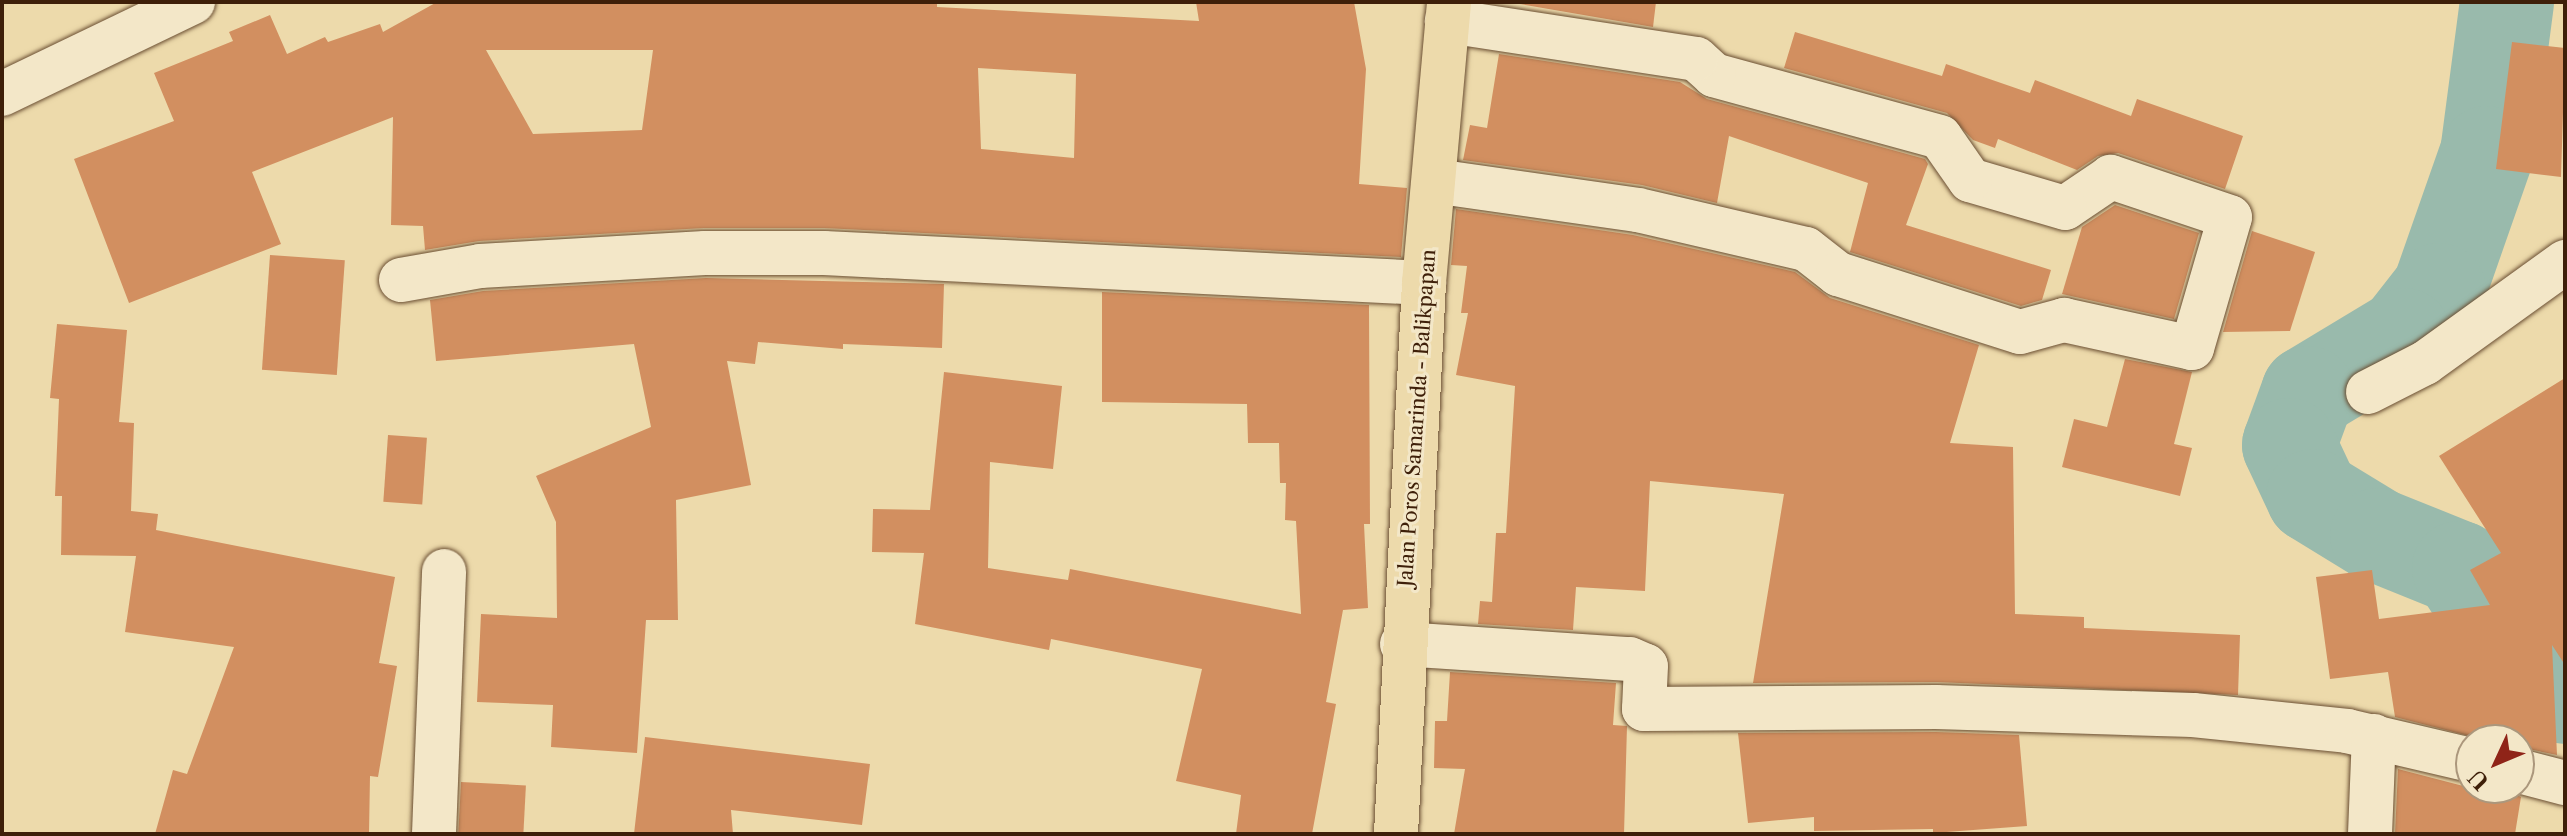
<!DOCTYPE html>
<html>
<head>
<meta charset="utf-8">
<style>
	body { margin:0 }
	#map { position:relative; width:2567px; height:836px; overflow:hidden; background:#eddaab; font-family:"Libre Caslon Text",serif }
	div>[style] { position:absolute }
	.river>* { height:94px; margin:-47px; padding:0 47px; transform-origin:47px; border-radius:47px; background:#99baac }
	.building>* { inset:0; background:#d28f60; transform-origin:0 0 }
	.roads { filter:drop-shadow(0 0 2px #6a4e32) drop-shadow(0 0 2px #6a4e32) }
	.street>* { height:44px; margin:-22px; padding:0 22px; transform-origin:22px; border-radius:22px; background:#f3e7c8 }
	.highway>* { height:44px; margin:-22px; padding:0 22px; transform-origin:22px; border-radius:22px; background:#eddaab }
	span { translate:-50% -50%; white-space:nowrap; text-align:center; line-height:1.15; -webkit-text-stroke:6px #f3e7c8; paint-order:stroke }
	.street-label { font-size:20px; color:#3e1f09 }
	.frame { position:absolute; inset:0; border:4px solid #3e1f09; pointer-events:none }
	.north { position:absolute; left:2455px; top:724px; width:80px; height:80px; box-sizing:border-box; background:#f3e7c8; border:2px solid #ab977c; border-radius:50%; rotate:226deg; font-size:22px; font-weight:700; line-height:32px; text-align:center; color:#3e1f09 }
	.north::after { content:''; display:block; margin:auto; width:28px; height:36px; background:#8f2418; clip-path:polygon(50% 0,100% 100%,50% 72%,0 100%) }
</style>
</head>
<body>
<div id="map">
	<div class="river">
		<i style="left:2507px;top:2px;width:152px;rotate:97.5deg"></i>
		<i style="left:2487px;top:153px;width:145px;rotate:109.3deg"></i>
		<i style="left:2439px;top:290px;width:57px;rotate:127.9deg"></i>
		<i style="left:2404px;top:335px;width:112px;rotate:148.9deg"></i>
		<i style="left:2308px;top:393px;width:55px;rotate:110.1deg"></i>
		<i style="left:2289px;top:445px;width:56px;rotate:64.8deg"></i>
		<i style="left:2313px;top:496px;width:75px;rotate:31.4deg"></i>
		<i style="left:2377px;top:535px;width:88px;rotate:21.9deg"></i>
		<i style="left:2459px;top:568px;width:89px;rotate:57.4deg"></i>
		<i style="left:2507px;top:643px;width:68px;rotate:39.1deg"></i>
		<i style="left:2560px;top:686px;width:12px;rotate:66deg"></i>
	</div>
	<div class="building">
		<i style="clip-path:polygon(evenodd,437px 2px,937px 2px,937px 7px,1199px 21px,1196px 2px,1354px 2px,1366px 69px,1359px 184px,1407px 188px,1401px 257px,824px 228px,704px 228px,479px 241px,425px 250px,423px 226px,391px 225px,393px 117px,252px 172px,281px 244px,129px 303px,74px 159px,174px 121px,154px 73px,233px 41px,229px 32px,270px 15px,287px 54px,325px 37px,328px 42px,380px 24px,383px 32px,437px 2px,486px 50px,653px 50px,642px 130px,533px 134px,486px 50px,437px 2px,978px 68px,1076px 74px,1074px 158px,981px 149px,978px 68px)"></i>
		<i style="clip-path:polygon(1508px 2px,1656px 2px,1653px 27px)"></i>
		<i style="clip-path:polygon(1795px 32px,1942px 76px,1946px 64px,2030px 93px,2035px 80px,2131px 116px,2137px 99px,2243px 136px,2225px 189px,2118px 153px,2098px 156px,2077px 170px,1998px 139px,1995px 148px,1973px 140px,1947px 113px,1784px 68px)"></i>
		<i style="clip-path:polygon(2512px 42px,2565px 48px,2561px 177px,2496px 169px)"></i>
		<i style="clip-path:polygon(1499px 54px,1680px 82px,1707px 99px,1925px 159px,1928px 164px,1906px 225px,2051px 270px,2042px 300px,2021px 306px,1850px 252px,1868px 183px,1729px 136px,1717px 203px,1642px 185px,1463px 160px,1470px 125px,1487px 128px)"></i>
		<i style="clip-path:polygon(2115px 205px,2199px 233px,2174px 319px,2062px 294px,2082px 227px)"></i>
		<i style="clip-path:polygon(1456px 209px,1633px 235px,1795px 272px,1830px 298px,1979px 345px,1950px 443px,2013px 447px,2015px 614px,2084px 617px,2084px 628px,2240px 635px,2238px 695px,1937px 682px,1753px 683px,1784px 494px,1650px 481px,1645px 591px,1576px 587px,1573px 630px,1478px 624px,1480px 601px,1492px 602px,1496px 533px,1506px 533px,1515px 386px,1456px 375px,1468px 313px,1461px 313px,1467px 266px,1451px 265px)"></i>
		<i style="clip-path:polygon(2252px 231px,2315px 252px,2290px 331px,2223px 332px)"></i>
		<i style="left:270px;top:255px;width:75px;height:115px;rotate:4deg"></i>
		<i style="clip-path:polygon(706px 278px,944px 284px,942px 348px,843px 344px,843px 349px,758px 342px,755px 364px,727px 361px,751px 485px,676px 500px,678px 620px,646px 620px,637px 753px,551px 747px,553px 705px,477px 702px,481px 614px,557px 618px,556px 522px,536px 476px,651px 427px,634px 344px,436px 361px,430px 300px,483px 291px)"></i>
		<i style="clip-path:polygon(1102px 292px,1369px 305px,1370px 524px,1364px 524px,1368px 608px,1343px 610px,1326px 702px,1336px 704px,1312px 834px,1236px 834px,1241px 795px,1176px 781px,1202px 669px,1051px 639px,1049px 650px,915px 624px,924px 553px,872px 552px,873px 509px,930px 510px,944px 372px,1062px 386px,1053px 469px,990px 462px,988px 568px,1068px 580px,1070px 569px,1301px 614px,1296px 521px,1285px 520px,1286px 483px,1280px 483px,1279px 443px,1248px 443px,1247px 404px,1102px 402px)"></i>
		<i style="clip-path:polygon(57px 324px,127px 330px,119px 422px,134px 423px,131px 511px,158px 514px,156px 530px,395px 577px,379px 663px,397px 666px,378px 777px,370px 776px,369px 834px,155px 834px,173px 770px,187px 774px,234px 647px,125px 632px,136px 556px,61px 555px,62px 496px,55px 496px,59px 399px,50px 398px)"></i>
		<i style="clip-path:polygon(2125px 359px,2192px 372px,2174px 444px,2192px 448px,2180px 496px,2062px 467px,2074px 419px,2107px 427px)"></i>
		<i style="clip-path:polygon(2565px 378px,2565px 665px,2552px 645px,2557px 755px,2519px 747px,2519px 740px,2485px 740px,2395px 717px,2388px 672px,2330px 679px,2316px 577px,2372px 570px,2379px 619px,2490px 605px,2470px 570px,2501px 553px,2439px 456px)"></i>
		<i style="left:388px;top:435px;width:39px;height:67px;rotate:4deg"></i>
		<i style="clip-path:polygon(1450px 672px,1616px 683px,1613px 725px,1627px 726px,1624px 834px,1454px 834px,1465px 769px,1434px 768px,1435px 721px,1447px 721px)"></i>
		<i style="clip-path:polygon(1936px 732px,2019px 735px,2027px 826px,1933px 833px,1933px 829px,1814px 831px,1814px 817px,1748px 823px,1738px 733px)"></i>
		<i style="clip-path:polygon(645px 737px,870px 764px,862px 825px,731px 810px,733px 834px,634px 834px)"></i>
		<i style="clip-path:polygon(2398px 769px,2471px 788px,2501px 788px,2521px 797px,2515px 834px,2395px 834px)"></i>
		<i style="left:461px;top:782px;width:65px;height:52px;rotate:3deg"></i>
	</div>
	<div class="roads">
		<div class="street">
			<i style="left:2px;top:94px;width:212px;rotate:-25.7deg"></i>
			<i style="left:1434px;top:181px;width:206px;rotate:8.1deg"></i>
			<i style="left:1638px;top:210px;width:172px;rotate:13.1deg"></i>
			<i style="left:1806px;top:249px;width:41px;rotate:38deg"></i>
			<i style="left:1838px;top:274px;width:191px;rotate:17.7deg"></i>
			<i style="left:2020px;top:332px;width:46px;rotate:-15.3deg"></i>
			<i style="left:2064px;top:320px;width:131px;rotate:12.3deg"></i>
			<i style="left:2192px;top:348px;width:136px;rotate:-73.8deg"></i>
			<i style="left:2230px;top:217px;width:126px;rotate:-161.4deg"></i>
			<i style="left:2111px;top:177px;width:55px;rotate:146deg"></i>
			<i style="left:2065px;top:208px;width:99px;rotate:-163.6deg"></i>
			<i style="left:1970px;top:180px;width:52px;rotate:-124.9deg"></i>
			<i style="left:1940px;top:137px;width:234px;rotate:-164.7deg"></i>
			<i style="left:1714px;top:75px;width:24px;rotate:-138deg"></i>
			<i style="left:1696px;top:59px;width:252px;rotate:-171.3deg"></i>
			<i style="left:401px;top:280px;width:80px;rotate:-10deg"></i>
			<i style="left:480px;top:266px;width:225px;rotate:-3.3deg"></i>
			<i style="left:705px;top:253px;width:119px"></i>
			<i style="left:824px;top:253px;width:601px;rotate:2.86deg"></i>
			<i style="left:2368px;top:392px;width:64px;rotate:-27deg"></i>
			<i style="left:2425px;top:363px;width:173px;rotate:-35.8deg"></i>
			<i style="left:1402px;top:644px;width:228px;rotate:3.8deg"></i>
			<i style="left:1630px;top:659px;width:17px;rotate:24deg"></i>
			<i style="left:1646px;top:666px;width:43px;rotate:92.7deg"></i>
			<i style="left:1644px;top:709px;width:292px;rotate:-0.4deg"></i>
			<i style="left:1936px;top:707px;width:257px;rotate:1.8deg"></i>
			<i style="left:2193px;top:715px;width:155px;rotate:5.9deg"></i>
			<i style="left:2347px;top:731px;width:127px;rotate:13.2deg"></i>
			<i style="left:2519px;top:771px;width:48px;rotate:14.6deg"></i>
			<i style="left:434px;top:834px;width:263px;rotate:-87.8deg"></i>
			<i style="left:2370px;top:834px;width:98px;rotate:-87.7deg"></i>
		</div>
		<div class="highway">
			<i style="left:1396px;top:834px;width:552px;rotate:-87.09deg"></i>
			<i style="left:1424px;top:283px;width:282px;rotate:-84.9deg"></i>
		</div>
	</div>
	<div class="street-label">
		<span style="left:1417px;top:418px;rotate:-86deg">Jalan Poros Samarinda - Balikpapan</span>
	</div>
	<div class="frame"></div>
	<div class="north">U</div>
</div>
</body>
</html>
